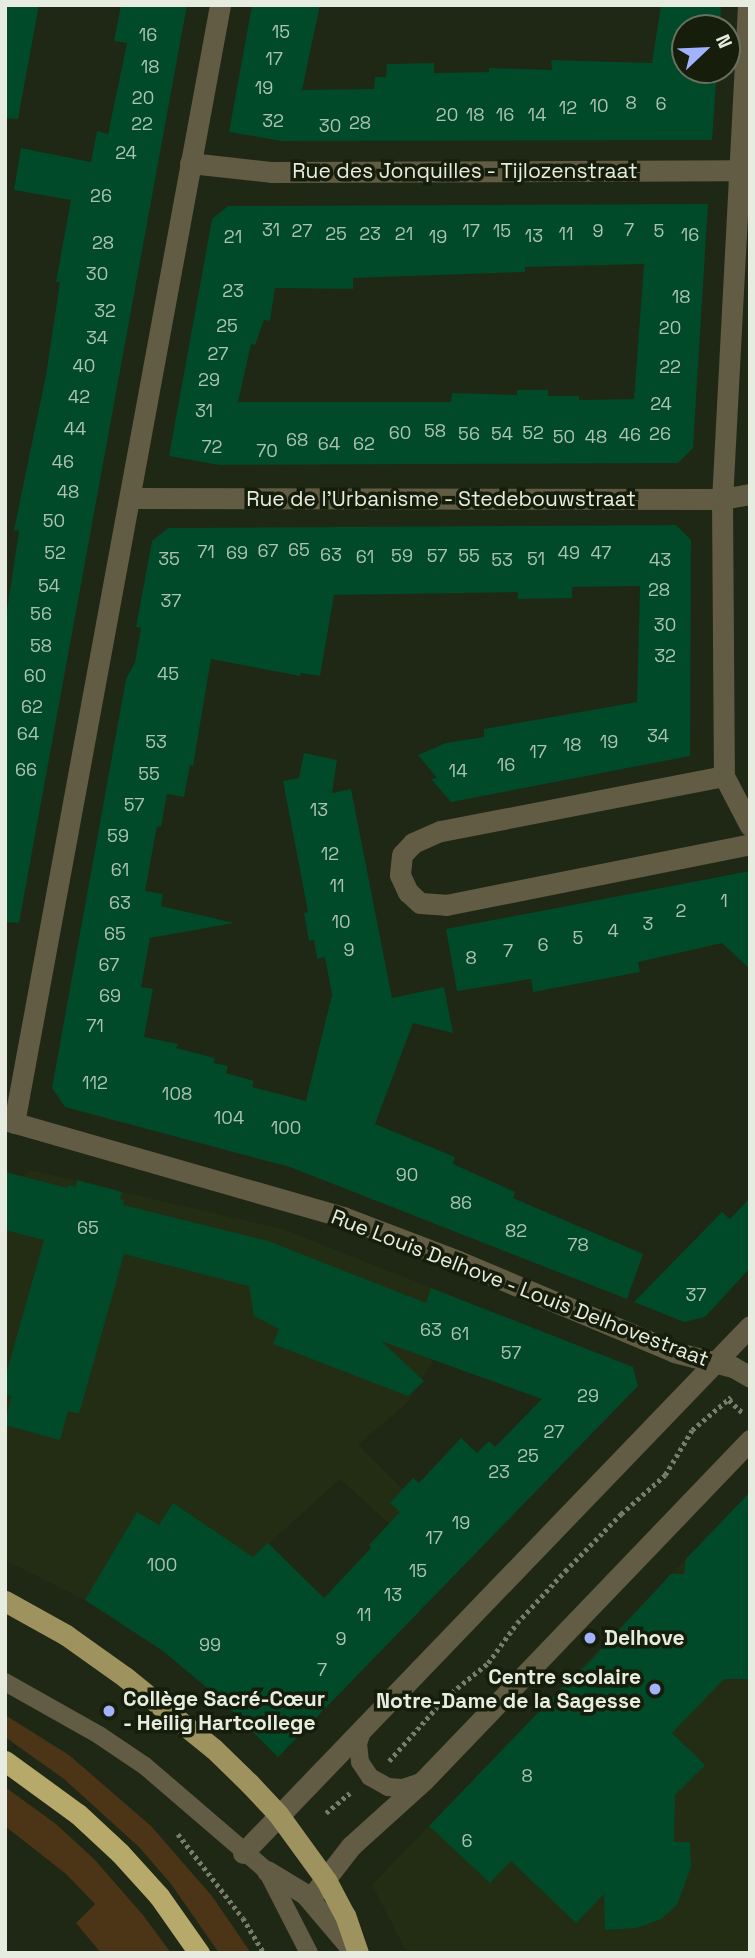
<!DOCTYPE html>
<html>
<head>
<meta charset="utf-8">
<style>
	body { margin:0 }
	#map { position:relative; width:755px; height:1958px; overflow:hidden; background:#1f2715; font-family:"Space Grotesk",sans-serif }
	div>[style] { position:absolute }
	.built>* { inset:0; background:#232d14 }
	.green>* { inset:0; background:#4c3417 }
	.building>* { inset:0; background:#004929 }
	.path>* { height:4.5px; margin-top:-2.25px; transform-origin:0; background:repeating-linear-gradient(90deg,#767d6d 0 3.5px,transparent 0 7px) }
	.lane>* { height:18px; margin:-9px; padding:0 9px; transform-origin:9px; border-radius:9px; background:#615c43 }
	.street>* { height:21px; margin:-10.5px; padding:0 10.5px; transform-origin:10.5px; border-radius:10.5px; background:#615c43 }
	.primary>* { height:21px; margin:-10.5px; padding:0 10.5px; transform-origin:10.5px; border-radius:10.5px; background:#9e935e }
	.highway>* { height:21px; margin:-10.5px; padding:0 10.5px; transform-origin:10.5px; border-radius:10.5px; background:#b6a969 }
	.dots>* { width:19px; height:19px; translate:-50% -50%; box-sizing:border-box; border:4px solid #161e0b; border-radius:50% }
	span { translate:-50% -50%; white-space:nowrap; text-align:center; line-height:1.15; -webkit-text-stroke:7px #161e0b; paint-order:stroke }
	.number-label { font-size:18px; color:#acc3b2 }
	.number-label span { -webkit-text-stroke-width:0 }
	.street-label { font-size:21px; color:#e6ecdf }
	.poi-label { font-size:21px; color:#e6ecdf; font-weight:700 }
	.left { translate:0 -50%; text-align:left }
	.right { translate:-100% -50%; text-align:right }
	.frame { position:absolute; inset:0; border:7px solid #e6ecdf; pointer-events:none }
	.north { position:absolute; left:671px; top:14px; width:70px; height:70px; box-sizing:border-box; background:#161e0b; border:2px solid #697060; border-radius:50%; rotate:67deg; font-size:19px; font-weight:700; line-height:28px; text-align:center; color:#e6ecdf }
	.north::after { content:''; display:block; margin:auto; width:24px; height:32px; background:#a2b2fd; clip-path:polygon(50% 0,100% 100%,50% 72%,0 100%) }
</style>
</head>
<body>
<div id="map">
	<div class="built">
		<i style="clip-path:polygon(31px 1170px,282px 1229px,458px 1298px,435px 1358px,406px 1404px,358px 1445px,472px 1557px,450px 1579px,340px 1479px,215px 1593px,163px 1651px,85px 1600px,5px 1560px,5px 1171px,23px 1176px)"></i>
		<i style="clip-path:polygon(750px 1492px,750px 1953px,407px 1953px,372px 1885px)"></i>
	</div>
	<div class="green">
		<i style="clip-path:polygon(750px 539px,750px 737px,748px 551px)"></i>
		<i style="clip-path:polygon(5px 1715px,69px 1755px,151px 1826px,212px 1896px,251px 1953px,219px 1953px,171px 1884px,139px 1847px,64px 1779px,5px 1737px)"></i>
		<i style="clip-path:polygon(5px 1787px,56px 1824px,94px 1859px,143px 1915px,171px 1953px,101px 1953px,76px 1923px,95px 1904px,66px 1874px,5px 1826px)"></i>
	</div>
	<div class="building">
		<i style="clip-path:polygon(5px 5px,39px 5px,18px 119px,5px 118px)"></i>
		<i style="clip-path:polygon(121px 5px,187px 5px,19px 923px,5px 922px,5px 623px,19px 531px,14px 530px,46px 375px,60px 282px,56px 282px,71px 200px,14px 190px,21px 148px,91px 162px,97px 131px,108px 134px,127px 43px,114px 41px)"></i>
		<i style="clip-path:polygon(252px 5px,320px 5px,302px 90px,374px 89px,375px 77px,386px 77px,387px 64px,434px 63px,434px 73px,489px 72px,489px 68px,552px 70px,551px 60px,652px 63px,661px 5px,721px 5px,720px 28px,685px 28px,685px 70px,717px 70px,712px 140px,282px 141px,229px 132px)"></i>
		<i style="clip-path:polygon(evenodd,708px 204px,693px 448px,678px 463px,219px 465px,169px 456px,212px 219px,228px 206px,708px 204px,644px 264px,634px 399px,579px 400px,579px 396px,548px 396px,548px 390px,517px 390px,517px 395px,452px 393px,451px 402px,238px 402px,251px 344px,255px 345px,264px 320px,270px 321px,275px 288px,353px 289px,353px 278px,525px 272px,525px 267px,644px 264px)"></i>
		<i style="clip-path:polygon(676px 525px,691px 540px,690px 756px,451px 802px,431px 779px,437px 778px,418px 755px,446px 743px,484px 737px,484px 729px,637px 702px,640px 586px,572px 587px,572px 598px,518px 599px,518px 592px,334px 595px,320px 676px,301px 673px,300px 676px,211px 659px,193px 766px,190px 765px,184px 797px,167px 794px,161px 827px,157px 826px,145px 891px,163px 894px,161px 906px,234px 923px,150px 938px,141px 987px,153px 989px,144px 1037px,178px 1044px,176px 1048px,215px 1058px,214px 1063px,228px 1066px,226px 1073px,254px 1081px,252px 1087px,306px 1101px,332px 995px,325px 957px,317px 959px,314px 940px,309px 941px,304px 913px,308px 912px,283px 781px,299px 778px,304px 753px,337px 760px,332px 793px,351px 789px,392px 998px,444px 987px,453px 1033px,413px 1023px,375px 1124px,455px 1157px,453px 1164px,515px 1192px,513px 1198px,643px 1254px,627px 1299px,290px 1167px,65px 1107px,52px 1088px,126px 679px,135px 662px,141px 628px,136px 627px,152px 541px,168px 528px)"></i>
		<i style="clip-path:polygon(750px 871px,750px 969px,722px 943px,638px 962px,640px 972px,533px 992px,531px 979px,457px 991px,446px 929px)"></i>
		<i style="clip-path:polygon(5px 1172px,68px 1188px,68px 1185px,76px 1187px,77px 1180px,122px 1192px,120px 1199px,124px 1200px,123px 1205px,268px 1241px,426px 1303px,431px 1288px,633px 1367px,638px 1386px,278px 1757px,219px 1698px,163px 1651px,85px 1600px,137px 1512px,159px 1525px,173px 1503px,253px 1557px,268px 1543px,324px 1598px,371px 1548px,369px 1545px,400px 1512px,390px 1503px,413px 1478px,419px 1483px,461px 1438px,477px 1453px,489px 1441px,495px 1447px,542px 1399px,381px 1341px,424px 1381px,408px 1396px,273px 1344px,279px 1329px,254px 1316px,249px 1286px,124px 1254px,79px 1414px,68px 1411px,60px 1440px,5px 1425px,11px 1396px,5px 1394px,5px 1378px,44px 1240px,5px 1230px)"></i>
		<i style="clip-path:polygon(750px 1198px,750px 1268px,705px 1317px,684px 1322px,634px 1302px,722px 1212px,730px 1219px)"></i>
		<i style="clip-path:polygon(750px 1492px,750px 1679px,724px 1679px,672px 1733px,705px 1765px,675px 1795px,674px 1842px,690px 1842px,691px 1867px,677px 1905px,661px 1919px,636px 1928px,605px 1930px,604px 1894px,576px 1923px,511px 1861px,490px 1883px,429px 1826px,581px 1668px,583px 1669px,671px 1574px,684px 1574px,686px 1559px)"></i>
	</div>
	<div class="path">
		<i style="left:729px;top:1400px;width:19px;rotate:43deg"></i>
		<i style="left:389px;top:1761px;width:86px;rotate:-48.3deg"></i>
		<i style="left:446px;top:1697px;width:54px;rotate:-39deg"></i>
		<i style="left:488px;top:1663px;width:49px;rotate:-54.1deg"></i>
		<i style="left:517px;top:1623px;width:71px;rotate:-47.3deg"></i>
		<i style="left:565px;top:1571px;width:80px;rotate:-45.5deg"></i>
		<i style="left:621px;top:1514px;width:59px;rotate:-41.6deg"></i>
		<i style="left:665px;top:1475px;width:52px;rotate:-59deg"></i>
		<i style="left:692px;top:1430px;width:51px;rotate:-40.2deg"></i>
		<i style="left:326px;top:1813px;width:31px;rotate:-40deg"></i>
		<i style="left:178px;top:1834px;width:106px;rotate:52.3deg"></i>
		<i style="left:243px;top:1918px;width:41px;rotate:59deg"></i>
	</div>
	<div class="lane">
		<i style="left:5px;top:1682px;width:108px;rotate:29.4deg"></i>
		<i style="left:99px;top:1735px;width:55px;rotate:34deg"></i>
		<i style="left:145px;top:1766px;width:161px;rotate:40.7deg"></i>
		<i style="left:267px;top:1871px;width:92px;rotate:62.9deg"></i>
		<i style="left:364px;top:1726px;width:18px;rotate:109deg"></i>
		<i style="left:358px;top:1743px;width:19px;rotate:84deg"></i>
		<i style="left:360px;top:1762px;width:18px;rotate:56deg"></i>
		<i style="left:370px;top:1777px;width:21px;rotate:29deg"></i>
		<i style="left:388px;top:1787px;width:15px;rotate:4deg"></i>
		<i style="left:403px;top:1788px;width:21px;rotate:-19deg"></i>
	</div>
	<div class="street">
		<i style="left:748px;top:5px;width:495px;rotate:93deg"></i>
		<i style="left:722px;top:499px;width:277px;rotate:89.6deg"></i>
		<i style="left:724px;top:776px;width:56px;rotate:62.5deg"></i>
		<i style="left:190px;top:163px;width:81px;rotate:6.3deg"></i>
		<i style="left:271px;top:172px;width:468px;rotate:-0.2deg"></i>
		<i style="left:131px;top:498px;width:591px;rotate:0.1deg"></i>
		<i style="left:722px;top:499px;width:28px;rotate:-10deg"></i>
		<i style="left:724px;top:776px;width:289px;rotate:169deg"></i>
		<i style="left:440px;top:831px;width:30px;rotate:156deg"></i>
		<i style="left:413px;top:843px;width:16px;rotate:133deg"></i>
		<i style="left:402px;top:855px;width:20px;rotate:96deg"></i>
		<i style="left:400px;top:875px;width:19px;rotate:65deg"></i>
		<i style="left:408px;top:892px;width:16px;rotate:43deg"></i>
		<i style="left:420px;top:903px;width:26px;rotate:4deg"></i>
		<i style="left:446px;top:905px;width:310px;rotate:-11.3deg"></i>
		<i style="left:5px;top:1120px;width:352px;rotate:16deg"></i>
		<i style="left:343px;top:1217px;width:123px;rotate:20.9deg"></i>
		<i style="left:458px;top:1261px;width:234px;rotate:22.8deg"></i>
		<i style="left:674px;top:1352px;width:61px;rotate:14.3deg"></i>
		<i style="left:733px;top:1367px;width:20px;rotate:30deg"></i>
		<i style="left:14px;top:1123px;width:1137px;rotate:-79.56deg"></i>
		<i style="left:243px;top:1853px;width:731px;rotate:-46.11deg"></i>
		<i style="left:267px;top:1871px;width:44px;rotate:31.2deg"></i>
		<i style="left:305px;top:1894px;width:77px;rotate:49.7deg"></i>
		<i style="left:305px;top:1894px;width:8px;rotate:7deg"></i>
		<i style="left:313px;top:1895px;width:62px;rotate:-52.2deg"></i>
		<i style="left:351px;top:1846px;width:98px;rotate:-42.1deg"></i>
		<i style="left:424px;top:1780px;width:471px;rotate:-46.2deg"></i>
	</div>
	<div class="primary">
		<i style="left:5px;top:1601px;width:70px;rotate:29.1deg"></i>
		<i style="left:66px;top:1635px;width:72px;rotate:35.4deg"></i>
		<i style="left:125px;top:1677px;width:114px;rotate:39deg"></i>
		<i style="left:214px;top:1749px;width:49px;rotate:44.2deg"></i>
		<i style="left:249px;top:1783px;width:42px;rotate:46.9deg"></i>
		<i style="left:278px;top:1814px;width:82px;rotate:54deg"></i>
		<i style="left:326px;top:1880px;width:40px;rotate:62deg"></i>
		<i style="left:345px;top:1915px;width:40px;rotate:71.1deg"></i>
	</div>
	<div class="highway">
		<i style="left:5px;top:1761px;width:90px;rotate:36deg"></i>
		<i style="left:78px;top:1814px;width:57px;rotate:42.9deg"></i>
		<i style="left:120px;top:1853px;width:58px;rotate:47.8deg"></i>
		<i style="left:159px;top:1896px;width:70px;rotate:54.9deg"></i>
	</div>
	<div class="dots">
		<i style="left:590px;top:1638px;background:#a2b2fd"></i>
		<i style="left:655px;top:1689px;background:#a2b2fd"></i>
		<i style="left:109px;top:1711px;background:#a2b2fd"></i>
	</div>
	<div class="number-label">
		<span style="left:281px;top:32px">15</span>
		<span style="left:148px;top:35px">16</span>
		<span style="left:274px;top:59px">17</span>
		<span style="left:150px;top:67px">18</span>
		<span style="left:264px;top:88px">19</span>
		<span style="left:143px;top:98px">20</span>
		<span style="left:631px;top:103px">8</span>
		<span style="left:661px;top:104px">6</span>
		<span style="left:599px;top:106px">10</span>
		<span style="left:568px;top:108px">12</span>
		<span style="left:447px;top:115px">20</span>
		<span style="left:475px;top:115px">18</span>
		<span style="left:505px;top:115px">16</span>
		<span style="left:537px;top:115px">14</span>
		<span style="left:273px;top:121px">32</span>
		<span style="left:360px;top:123px">28</span>
		<span style="left:142px;top:124px">22</span>
		<span style="left:330px;top:126px">30</span>
		<span style="left:126px;top:153px">24</span>
		<span style="left:101px;top:196px">26</span>
		<span style="left:271px;top:230px">31</span>
		<span style="left:629px;top:230px">7</span>
		<span style="left:302px;top:231px">27</span>
		<span style="left:471px;top:231px">17</span>
		<span style="left:502px;top:231px">15</span>
		<span style="left:598px;top:231px">9</span>
		<span style="left:659px;top:231px">5</span>
		<span style="left:336px;top:234px">25</span>
		<span style="left:370px;top:234px">23</span>
		<span style="left:404px;top:234px">21</span>
		<span style="left:566px;top:234px">11</span>
		<span style="left:690px;top:235px">16</span>
		<span style="left:534px;top:236px">13</span>
		<span style="left:233px;top:237px">21</span>
		<span style="left:438px;top:237px">19</span>
		<span style="left:103px;top:243px">28</span>
		<span style="left:97px;top:274px">30</span>
		<span style="left:233px;top:291px">23</span>
		<span style="left:681px;top:297px">18</span>
		<span style="left:105px;top:311px">32</span>
		<span style="left:227px;top:326px">25</span>
		<span style="left:670px;top:328px">20</span>
		<span style="left:97px;top:338px">34</span>
		<span style="left:218px;top:354px">27</span>
		<span style="left:84px;top:366px">40</span>
		<span style="left:670px;top:367px">22</span>
		<span style="left:209px;top:380px">29</span>
		<span style="left:79px;top:397px">42</span>
		<span style="left:661px;top:404px">24</span>
		<span style="left:204px;top:411px">31</span>
		<span style="left:75px;top:429px">44</span>
		<span style="left:435px;top:431px">58</span>
		<span style="left:400px;top:433px">60</span>
		<span style="left:533px;top:433px">52</span>
		<span style="left:469px;top:434px">56</span>
		<span style="left:502px;top:434px">54</span>
		<span style="left:660px;top:434px">26</span>
		<span style="left:630px;top:435px">46</span>
		<span style="left:564px;top:437px">50</span>
		<span style="left:596px;top:437px">48</span>
		<span style="left:297px;top:440px">68</span>
		<span style="left:329px;top:444px">64</span>
		<span style="left:364px;top:444px">62</span>
		<span style="left:212px;top:447px">72</span>
		<span style="left:267px;top:451px">70</span>
		<span style="left:63px;top:462px">46</span>
		<span style="left:68px;top:492px">48</span>
		<span style="left:54px;top:521px">50</span>
		<span style="left:299px;top:550px">65</span>
		<span style="left:268px;top:551px">67</span>
		<span style="left:206px;top:552px">71</span>
		<span style="left:55px;top:553px">52</span>
		<span style="left:237px;top:553px">69</span>
		<span style="left:569px;top:553px">49</span>
		<span style="left:601px;top:553px">47</span>
		<span style="left:331px;top:555px">63</span>
		<span style="left:402px;top:556px">59</span>
		<span style="left:437px;top:556px">57</span>
		<span style="left:469px;top:556px">55</span>
		<span style="left:365px;top:557px">61</span>
		<span style="left:169px;top:559px">35</span>
		<span style="left:536px;top:559px">51</span>
		<span style="left:502px;top:560px">53</span>
		<span style="left:660px;top:560px">43</span>
		<span style="left:49px;top:586px">54</span>
		<span style="left:659px;top:590px">28</span>
		<span style="left:171px;top:601px">37</span>
		<span style="left:41px;top:614px">56</span>
		<span style="left:665px;top:625px">30</span>
		<span style="left:41px;top:646px">58</span>
		<span style="left:665px;top:656px">32</span>
		<span style="left:168px;top:674px">45</span>
		<span style="left:35px;top:676px">60</span>
		<span style="left:32px;top:707px">62</span>
		<span style="left:28px;top:734px">64</span>
		<span style="left:658px;top:736px">34</span>
		<span style="left:156px;top:742px">53</span>
		<span style="left:609px;top:742px">19</span>
		<span style="left:572px;top:745px">18</span>
		<span style="left:538px;top:752px">17</span>
		<span style="left:506px;top:765px">16</span>
		<span style="left:26px;top:770px">66</span>
		<span style="left:458px;top:771px">14</span>
		<span style="left:149px;top:774px">55</span>
		<span style="left:134px;top:805px">57</span>
		<span style="left:319px;top:810px">13</span>
		<span style="left:118px;top:836px">59</span>
		<span style="left:330px;top:854px">12</span>
		<span style="left:120px;top:870px">61</span>
		<span style="left:337px;top:886px">11</span>
		<span style="left:724px;top:901px">1</span>
		<span style="left:120px;top:903px">63</span>
		<span style="left:681px;top:911px">2</span>
		<span style="left:341px;top:922px">10</span>
		<span style="left:648px;top:924px">3</span>
		<span style="left:613px;top:931px">4</span>
		<span style="left:115px;top:934px">65</span>
		<span style="left:578px;top:938px">5</span>
		<span style="left:543px;top:945px">6</span>
		<span style="left:349px;top:950px">9</span>
		<span style="left:508px;top:951px">7</span>
		<span style="left:471px;top:958px">8</span>
		<span style="left:109px;top:965px">67</span>
		<span style="left:110px;top:996px">69</span>
		<span style="left:95px;top:1026px">71</span>
		<span style="left:95px;top:1083px">112</span>
		<span style="left:177px;top:1094px">108</span>
		<span style="left:229px;top:1118px">104</span>
		<span style="left:286px;top:1128px">100</span>
		<span style="left:407px;top:1175px">90</span>
		<span style="left:461px;top:1203px">86</span>
		<span style="left:88px;top:1228px">65</span>
		<span style="left:516px;top:1231px">82</span>
		<span style="left:578px;top:1245px">78</span>
		<span style="left:696px;top:1295px">37</span>
		<span style="left:431px;top:1330px">63</span>
		<span style="left:460px;top:1334px">61</span>
		<span style="left:511px;top:1353px">57</span>
		<span style="left:588px;top:1396px">29</span>
		<span style="left:554px;top:1432px">27</span>
		<span style="left:528px;top:1456px">25</span>
		<span style="left:499px;top:1472px">23</span>
		<span style="left:461px;top:1523px">19</span>
		<span style="left:434px;top:1538px">17</span>
		<span style="left:162px;top:1565px">100</span>
		<span style="left:418px;top:1571px">15</span>
		<span style="left:393px;top:1595px">13</span>
		<span style="left:364px;top:1615px">11</span>
		<span style="left:341px;top:1639px">9</span>
		<span style="left:210px;top:1645px">99</span>
		<span style="left:322px;top:1670px">7</span>
		<span style="left:527px;top:1776px">8</span>
		<span style="left:467px;top:1841px">6</span>
	</div>
	<div class="street-label">
		<span style="left:465px;top:171px">Rue des Jonquilles - Tijlozenstraat</span>
		<span style="left:441px;top:499px">Rue de l'Urbanisme - Stedebouwstraat</span>
		<span style="left:520px;top:1288px;rotate:21deg">Rue Louis Delhove - Louis Delhovestraat</span>
	</div>
	<div class="poi-label">
		<span class="left" style="left:604px;top:1638px">Delhove</span>
		<span class="right" style="left:641px;top:1689px">Centre scolaire<br>Notre-Dame de la Sagesse</span>
		<span class="left" style="left:123px;top:1711px">Collège Sacré-Cœur<br>- Heilig Hartcollege</span>
	</div>
	<div class="frame"></div>
	<div class="north">N</div>
</div>
</body>
</html>
